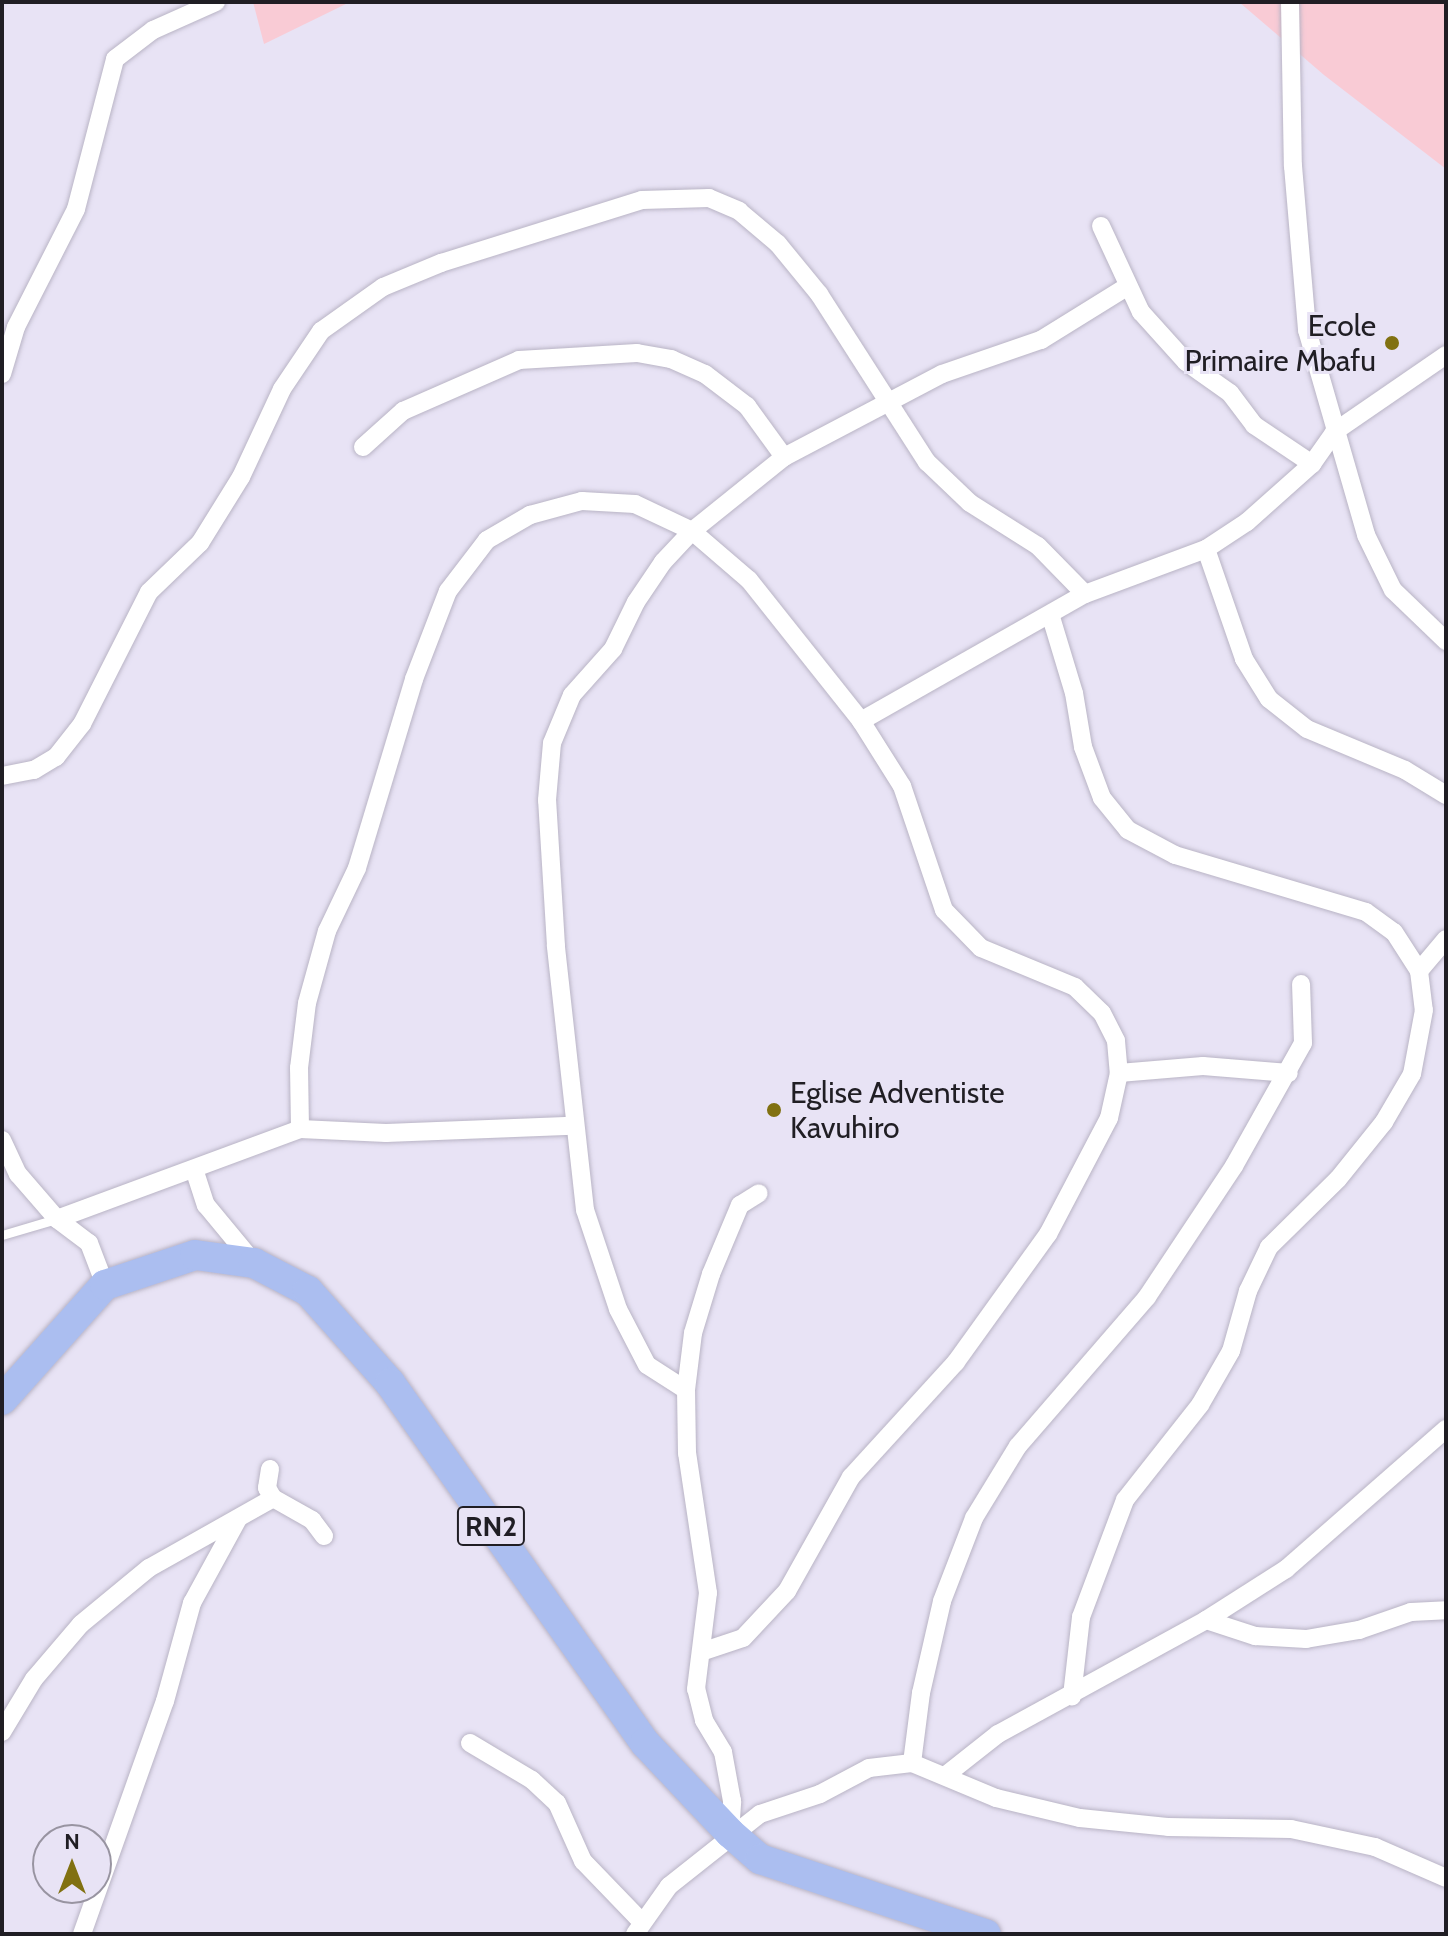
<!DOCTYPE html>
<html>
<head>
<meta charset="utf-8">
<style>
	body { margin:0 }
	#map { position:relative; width:1448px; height:1936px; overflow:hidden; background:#e8e3f5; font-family:Cabin,sans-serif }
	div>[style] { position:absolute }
	.green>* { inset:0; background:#f9cbd5 }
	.roads { filter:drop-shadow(0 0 2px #b9b4c5) drop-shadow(0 0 2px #b9b4c5) }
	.service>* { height:9px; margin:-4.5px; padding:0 4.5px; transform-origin:4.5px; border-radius:4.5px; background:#fff }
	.minor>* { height:18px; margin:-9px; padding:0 9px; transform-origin:9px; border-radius:9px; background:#fff }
	.trunk>* { height:30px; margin:-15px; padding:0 15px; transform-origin:15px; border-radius:15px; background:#abbef0 }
	.dots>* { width:22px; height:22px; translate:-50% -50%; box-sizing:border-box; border:4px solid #e8e3f5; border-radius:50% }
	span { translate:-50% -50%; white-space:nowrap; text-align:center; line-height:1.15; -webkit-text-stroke:6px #e8e3f5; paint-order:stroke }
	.shield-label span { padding:2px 6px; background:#e8e3f5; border:2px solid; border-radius:6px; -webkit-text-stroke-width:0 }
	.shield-label { font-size:28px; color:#201e24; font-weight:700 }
	.poi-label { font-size:30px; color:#201e24 }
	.right { translate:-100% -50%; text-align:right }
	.left { translate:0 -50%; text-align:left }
	.frame { position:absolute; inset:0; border:4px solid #201e24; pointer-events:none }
	.north { position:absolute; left:32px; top:1824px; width:80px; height:80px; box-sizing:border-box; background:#e8e3f5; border:2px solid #9894a1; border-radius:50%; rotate:0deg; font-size:22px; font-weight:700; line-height:32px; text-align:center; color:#201e24 }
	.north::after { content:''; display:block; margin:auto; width:28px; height:36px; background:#817111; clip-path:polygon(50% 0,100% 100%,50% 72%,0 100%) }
</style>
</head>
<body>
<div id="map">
	<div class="green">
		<i style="clip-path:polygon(253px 2px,350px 2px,264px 44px)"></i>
		<i style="clip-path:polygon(1239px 2px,1446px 2px,1446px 169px,1324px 75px)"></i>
	</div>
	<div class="roads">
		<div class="service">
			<i style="left:2px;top:1235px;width:56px;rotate:-16.5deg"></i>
		</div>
		<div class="minor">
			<i style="left:1290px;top:2px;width:164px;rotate:89deg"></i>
			<i style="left:1293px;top:166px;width:165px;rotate:85.1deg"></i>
			<i style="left:1307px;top:330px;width:213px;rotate:73.9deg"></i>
			<i style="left:1366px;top:535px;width:61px;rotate:63.9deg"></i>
			<i style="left:1393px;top:590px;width:74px;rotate:43.9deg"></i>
			<i style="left:1101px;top:226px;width:95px;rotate:65.1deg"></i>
			<i style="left:1141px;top:312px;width:67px;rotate:48deg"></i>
			<i style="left:1186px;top:362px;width:54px;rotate:35.2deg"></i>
			<i style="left:1230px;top:393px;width:40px;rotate:53deg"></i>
			<i style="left:1254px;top:425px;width:70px;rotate:33.9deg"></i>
			<i style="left:2px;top:374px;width:49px;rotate:-73.4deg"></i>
			<i style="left:16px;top:327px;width:132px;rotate:-63deg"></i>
			<i style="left:76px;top:209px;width:155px;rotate:-75.4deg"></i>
			<i style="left:115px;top:59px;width:48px;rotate:-37.3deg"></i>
			<i style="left:153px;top:30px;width:69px;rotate:-24deg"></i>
			<i style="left:363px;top:447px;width:54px;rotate:-42deg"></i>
			<i style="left:403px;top:411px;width:127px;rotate:-23.7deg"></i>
			<i style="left:519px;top:360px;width:118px;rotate:-3.4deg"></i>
			<i style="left:637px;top:353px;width:35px;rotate:10deg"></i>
			<i style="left:671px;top:359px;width:37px;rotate:24deg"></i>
			<i style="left:705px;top:374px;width:53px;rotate:37.3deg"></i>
			<i style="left:747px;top:406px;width:63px;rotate:54deg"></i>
			<i style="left:1206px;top:549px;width:116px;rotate:70.9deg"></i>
			<i style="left:1244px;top:659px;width:47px;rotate:58deg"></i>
			<i style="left:1269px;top:699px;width:48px;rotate:38.3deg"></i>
			<i style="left:1307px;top:729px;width:106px;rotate:22.7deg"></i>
			<i style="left:1405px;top:770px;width:48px;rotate:31.4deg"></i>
			<i style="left:1051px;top:617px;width:79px;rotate:73.2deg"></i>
			<i style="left:1074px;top:693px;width:55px;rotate:80.5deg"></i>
			<i style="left:1083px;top:747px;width:54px;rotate:69.6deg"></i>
			<i style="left:1102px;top:798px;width:41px;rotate:50.9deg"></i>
			<i style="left:1128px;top:830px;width:53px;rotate:28deg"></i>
			<i style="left:1175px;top:855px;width:199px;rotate:16.6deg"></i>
			<i style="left:1366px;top:912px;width:34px;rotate:36deg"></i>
			<i style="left:1394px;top:932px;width:46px;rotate:57.3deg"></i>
			<i style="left:1419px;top:971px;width:39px;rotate:83deg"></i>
			<i style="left:1424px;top:1010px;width:65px;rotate:100.6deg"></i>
			<i style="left:1412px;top:1074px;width:56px;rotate:120.3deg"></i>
			<i style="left:1384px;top:1122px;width:73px;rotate:128.9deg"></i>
			<i style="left:1338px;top:1179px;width:97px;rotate:135.4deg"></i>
			<i style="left:1269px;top:1247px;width:49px;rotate:115.5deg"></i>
			<i style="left:1248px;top:1291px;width:62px;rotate:105.8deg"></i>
			<i style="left:1231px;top:1351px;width:62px;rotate:119.9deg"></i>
			<i style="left:1200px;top:1405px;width:121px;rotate:128.3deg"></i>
			<i style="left:1125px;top:1500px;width:125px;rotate:110.6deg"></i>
			<i style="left:1081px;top:1617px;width:80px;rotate:96.5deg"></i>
			<i style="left:861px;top:721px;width:257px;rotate:-29.6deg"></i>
			<i style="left:1085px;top:594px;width:129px;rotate:-20.4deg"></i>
			<i style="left:1206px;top:549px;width:49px;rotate:-33.4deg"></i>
			<i style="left:1247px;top:522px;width:87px;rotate:-41.7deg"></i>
			<i style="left:1312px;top:464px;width:39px;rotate:-55deg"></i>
			<i style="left:1334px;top:432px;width:136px;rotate:-34.5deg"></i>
			<i style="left:2px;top:776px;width:33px;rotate:-11deg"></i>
			<i style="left:34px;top:770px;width:26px;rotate:-31deg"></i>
			<i style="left:56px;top:757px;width:42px;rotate:-51.8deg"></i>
			<i style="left:82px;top:724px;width:148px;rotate:-63.1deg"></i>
			<i style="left:149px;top:592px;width:71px;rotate:-43.9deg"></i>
			<i style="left:200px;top:543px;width:78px;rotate:-58.2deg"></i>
			<i style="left:241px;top:477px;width:97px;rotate:-65deg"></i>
			<i style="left:282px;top:389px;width:70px;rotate:-56.1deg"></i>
			<i style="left:321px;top:331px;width:76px;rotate:-35.4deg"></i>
			<i style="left:383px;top:287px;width:63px;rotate:-22.5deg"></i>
			<i style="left:441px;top:263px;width:211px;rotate:-17.4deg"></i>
			<i style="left:642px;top:200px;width:67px;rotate:-1.7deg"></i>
			<i style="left:709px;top:198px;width:33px;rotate:23deg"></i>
			<i style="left:739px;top:211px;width:51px;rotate:40.2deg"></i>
			<i style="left:778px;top:244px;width:65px;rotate:50.6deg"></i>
			<i style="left:819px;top:294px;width:200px;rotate:57.3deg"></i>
			<i style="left:927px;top:462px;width:59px;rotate:43.6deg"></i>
			<i style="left:970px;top:503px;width:80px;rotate:32.3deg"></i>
			<i style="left:1038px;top:546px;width:67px;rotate:45.6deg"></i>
			<i style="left:1419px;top:971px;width:42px;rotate:-49.8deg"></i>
			<i style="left:1119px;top:1073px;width:84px;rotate:-4.8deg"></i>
			<i style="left:1203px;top:1066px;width:86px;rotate:4.7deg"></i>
			<i style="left:300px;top:1129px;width:61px;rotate:-90.9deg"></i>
			<i style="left:299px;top:1068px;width:65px;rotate:-83deg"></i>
			<i style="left:307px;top:1003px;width:75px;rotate:-74.5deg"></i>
			<i style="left:327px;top:931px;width:70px;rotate:-64.5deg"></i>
			<i style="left:357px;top:868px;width:197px;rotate:-73.2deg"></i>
			<i style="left:414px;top:679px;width:94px;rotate:-68.9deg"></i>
			<i style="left:448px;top:591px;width:64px;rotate:-52.6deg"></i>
			<i style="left:487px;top:540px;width:50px;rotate:-30.2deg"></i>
			<i style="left:530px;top:515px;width:54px;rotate:-15.1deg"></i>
			<i style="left:582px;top:501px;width:53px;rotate:3.2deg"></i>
			<i style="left:635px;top:504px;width:63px;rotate:25.3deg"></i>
			<i style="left:692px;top:531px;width:75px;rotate:40.7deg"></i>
			<i style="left:749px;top:580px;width:180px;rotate:51.5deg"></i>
			<i style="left:861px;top:721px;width:77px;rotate:57.8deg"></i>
			<i style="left:902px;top:786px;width:131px;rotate:71.3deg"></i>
			<i style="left:944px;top:910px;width:53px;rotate:45.8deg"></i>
			<i style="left:981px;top:948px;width:102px;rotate:22.5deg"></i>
			<i style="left:1075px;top:987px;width:37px;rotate:44deg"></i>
			<i style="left:1102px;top:1013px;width:31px;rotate:63deg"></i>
			<i style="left:1116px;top:1041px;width:32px;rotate:85deg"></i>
			<i style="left:1119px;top:1073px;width:46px;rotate:102.5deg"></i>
			<i style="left:1109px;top:1118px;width:131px;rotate:117.7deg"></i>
			<i style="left:1048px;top:1234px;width:158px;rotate:125.7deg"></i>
			<i style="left:956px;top:1362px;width:156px;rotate:132.4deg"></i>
			<i style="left:851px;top:1477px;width:131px;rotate:119.3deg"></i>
			<i style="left:787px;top:1591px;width:64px;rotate:133.1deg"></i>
			<i style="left:743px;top:1638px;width:41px;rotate:161.6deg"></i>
			<i style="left:2px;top:1140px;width:38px;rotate:65deg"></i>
			<i style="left:18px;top:1174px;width:60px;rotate:49.1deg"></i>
			<i style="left:57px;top:1219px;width:40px;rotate:37deg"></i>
			<i style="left:89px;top:1243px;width:45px;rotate:69.1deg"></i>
			<i style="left:195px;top:1172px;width:35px;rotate:72deg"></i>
			<i style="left:206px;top:1205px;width:75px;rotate:50.4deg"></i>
			<i style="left:57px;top:1219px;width:259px;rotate:-20.3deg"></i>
			<i style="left:300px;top:1129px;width:86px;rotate:2.7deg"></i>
			<i style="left:386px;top:1133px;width:186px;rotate:-2.2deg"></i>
			<i style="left:686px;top:1390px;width:46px;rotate:-147.3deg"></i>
			<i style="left:647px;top:1365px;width:63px;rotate:-117.4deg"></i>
			<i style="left:618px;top:1309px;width:104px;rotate:-108.4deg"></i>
			<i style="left:585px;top:1210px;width:266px;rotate:-96.3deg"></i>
			<i style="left:556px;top:946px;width:146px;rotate:-93.5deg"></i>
			<i style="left:547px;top:800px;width:57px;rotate:-85deg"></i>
			<i style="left:552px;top:743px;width:52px;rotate:-67.4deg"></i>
			<i style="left:572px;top:695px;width:62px;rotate:-48.3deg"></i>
			<i style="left:613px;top:649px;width:52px;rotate:-63.9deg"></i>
			<i style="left:636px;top:602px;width:48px;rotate:-56deg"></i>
			<i style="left:663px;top:562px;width:42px;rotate:-46.9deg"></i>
			<i style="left:692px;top:531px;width:118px;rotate:-38.8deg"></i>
			<i style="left:784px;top:457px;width:178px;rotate:-27.7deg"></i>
			<i style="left:942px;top:374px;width:105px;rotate:-19deg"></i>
			<i style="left:1041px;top:340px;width:102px;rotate:-31.8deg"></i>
			<i style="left:270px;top:1469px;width:19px;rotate:99deg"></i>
			<i style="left:267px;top:1488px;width:12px;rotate:59deg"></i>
			<i style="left:273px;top:1498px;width:45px;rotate:29.4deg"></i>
			<i style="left:312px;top:1520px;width:20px;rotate:53deg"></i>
			<i style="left:1206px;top:1620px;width:52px;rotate:18.1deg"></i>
			<i style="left:1255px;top:1636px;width:51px;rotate:3.4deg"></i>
			<i style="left:1306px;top:1639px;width:54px;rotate:-9.6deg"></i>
			<i style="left:1359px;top:1630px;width:55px;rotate:-19.1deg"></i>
			<i style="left:1411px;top:1612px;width:35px;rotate:-3deg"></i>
			<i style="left:2px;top:1732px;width:62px;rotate:-58.9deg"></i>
			<i style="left:34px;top:1679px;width:72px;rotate:-49.5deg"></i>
			<i style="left:81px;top:1624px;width:88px;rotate:-39.5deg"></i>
			<i style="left:149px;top:1568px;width:142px;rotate:-29.4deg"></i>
			<i style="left:470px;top:1743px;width:72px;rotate:30.8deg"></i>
			<i style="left:532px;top:1780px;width:34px;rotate:43deg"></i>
			<i style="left:557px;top:1803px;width:64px;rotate:65.9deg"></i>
			<i style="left:583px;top:1861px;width:85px;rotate:46deg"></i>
			<i style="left:912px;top:1763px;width:71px;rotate:-82.7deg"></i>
			<i style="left:921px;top:1693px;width:94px;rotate:-77.1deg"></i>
			<i style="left:942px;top:1601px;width:89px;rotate:-68.9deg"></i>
			<i style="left:974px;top:1518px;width:84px;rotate:-58.6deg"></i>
			<i style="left:1018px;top:1446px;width:197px;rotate:-49.1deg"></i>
			<i style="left:1147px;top:1297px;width:157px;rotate:-56.4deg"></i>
			<i style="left:1234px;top:1166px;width:141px;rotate:-60.7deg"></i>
			<i style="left:1303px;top:1043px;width:59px;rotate:-91.9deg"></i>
			<i style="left:946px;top:1775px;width:66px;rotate:-38.3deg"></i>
			<i style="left:998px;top:1734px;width:237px;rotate:-28.7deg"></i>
			<i style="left:1206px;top:1620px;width:95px;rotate:-32.5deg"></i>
			<i style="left:1286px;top:1569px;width:213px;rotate:-41.2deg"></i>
			<i style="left:730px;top:1833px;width:32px;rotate:-86deg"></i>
			<i style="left:732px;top:1801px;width:50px;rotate:-100.4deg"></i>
			<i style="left:723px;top:1752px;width:37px;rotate:-121deg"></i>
			<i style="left:704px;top:1720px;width:32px;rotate:-104deg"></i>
			<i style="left:696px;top:1689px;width:97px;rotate:-82.9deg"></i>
			<i style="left:708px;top:1593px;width:142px;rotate:-98.5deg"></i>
			<i style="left:687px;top:1453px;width:63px;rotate:-90.9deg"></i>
			<i style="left:686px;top:1390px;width:57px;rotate:-83deg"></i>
			<i style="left:693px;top:1333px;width:62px;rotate:-73deg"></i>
			<i style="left:711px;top:1274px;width:75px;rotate:-67.2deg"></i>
			<i style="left:740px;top:1205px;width:22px;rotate:-32deg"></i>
			<i style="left:82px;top:1934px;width:247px;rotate:-70.4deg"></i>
			<i style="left:165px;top:1701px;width:102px;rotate:-74.6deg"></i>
			<i style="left:192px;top:1603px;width:96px;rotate:-61.3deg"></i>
			<i style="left:635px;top:1934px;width:59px;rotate:-54.7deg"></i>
			<i style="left:669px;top:1886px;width:116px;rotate:-38.4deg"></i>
			<i style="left:760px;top:1814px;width:63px;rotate:-18.4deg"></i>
			<i style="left:820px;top:1794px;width:55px;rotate:-28deg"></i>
			<i style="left:869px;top:1768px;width:43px;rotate:-6.6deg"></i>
			<i style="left:912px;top:1763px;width:91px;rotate:22.6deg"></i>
			<i style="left:996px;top:1798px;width:86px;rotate:13.4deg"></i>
			<i style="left:1080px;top:1818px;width:88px;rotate:5.8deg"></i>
			<i style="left:1168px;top:1827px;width:123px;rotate:0.9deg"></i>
			<i style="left:1291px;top:1829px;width:86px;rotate:12.1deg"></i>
			<i style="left:1375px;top:1847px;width:77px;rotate:23.6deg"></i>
		</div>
		<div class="trunk">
			<i style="left:2px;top:1400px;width:154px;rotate:-48.2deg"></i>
			<i style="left:105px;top:1285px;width:95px;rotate:-18.4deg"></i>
			<i style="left:195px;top:1255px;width:60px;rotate:7.7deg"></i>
			<i style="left:254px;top:1263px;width:61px;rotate:27.4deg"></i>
			<i style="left:308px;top:1291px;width:123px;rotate:48.3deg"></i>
			<i style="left:390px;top:1383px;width:441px;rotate:54.7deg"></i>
			<i style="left:645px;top:1743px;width:124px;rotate:46.6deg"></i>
			<i style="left:730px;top:1833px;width:40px;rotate:41deg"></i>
			<i style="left:760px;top:1859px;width:238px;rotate:18.4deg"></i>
		</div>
	</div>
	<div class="dots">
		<i style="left:1392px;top:343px;background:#817111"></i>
		<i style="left:774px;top:1110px;background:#817111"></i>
	</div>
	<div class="shield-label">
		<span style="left:491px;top:1526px">RN2</span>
	</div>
	<div class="poi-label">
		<span class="right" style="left:1376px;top:343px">Ecole<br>Primaire Mbafu</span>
		<span class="left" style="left:790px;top:1110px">Eglise Adventiste<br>Kavuhiro</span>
	</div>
	<div class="frame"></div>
	<div class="north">N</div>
</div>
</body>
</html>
